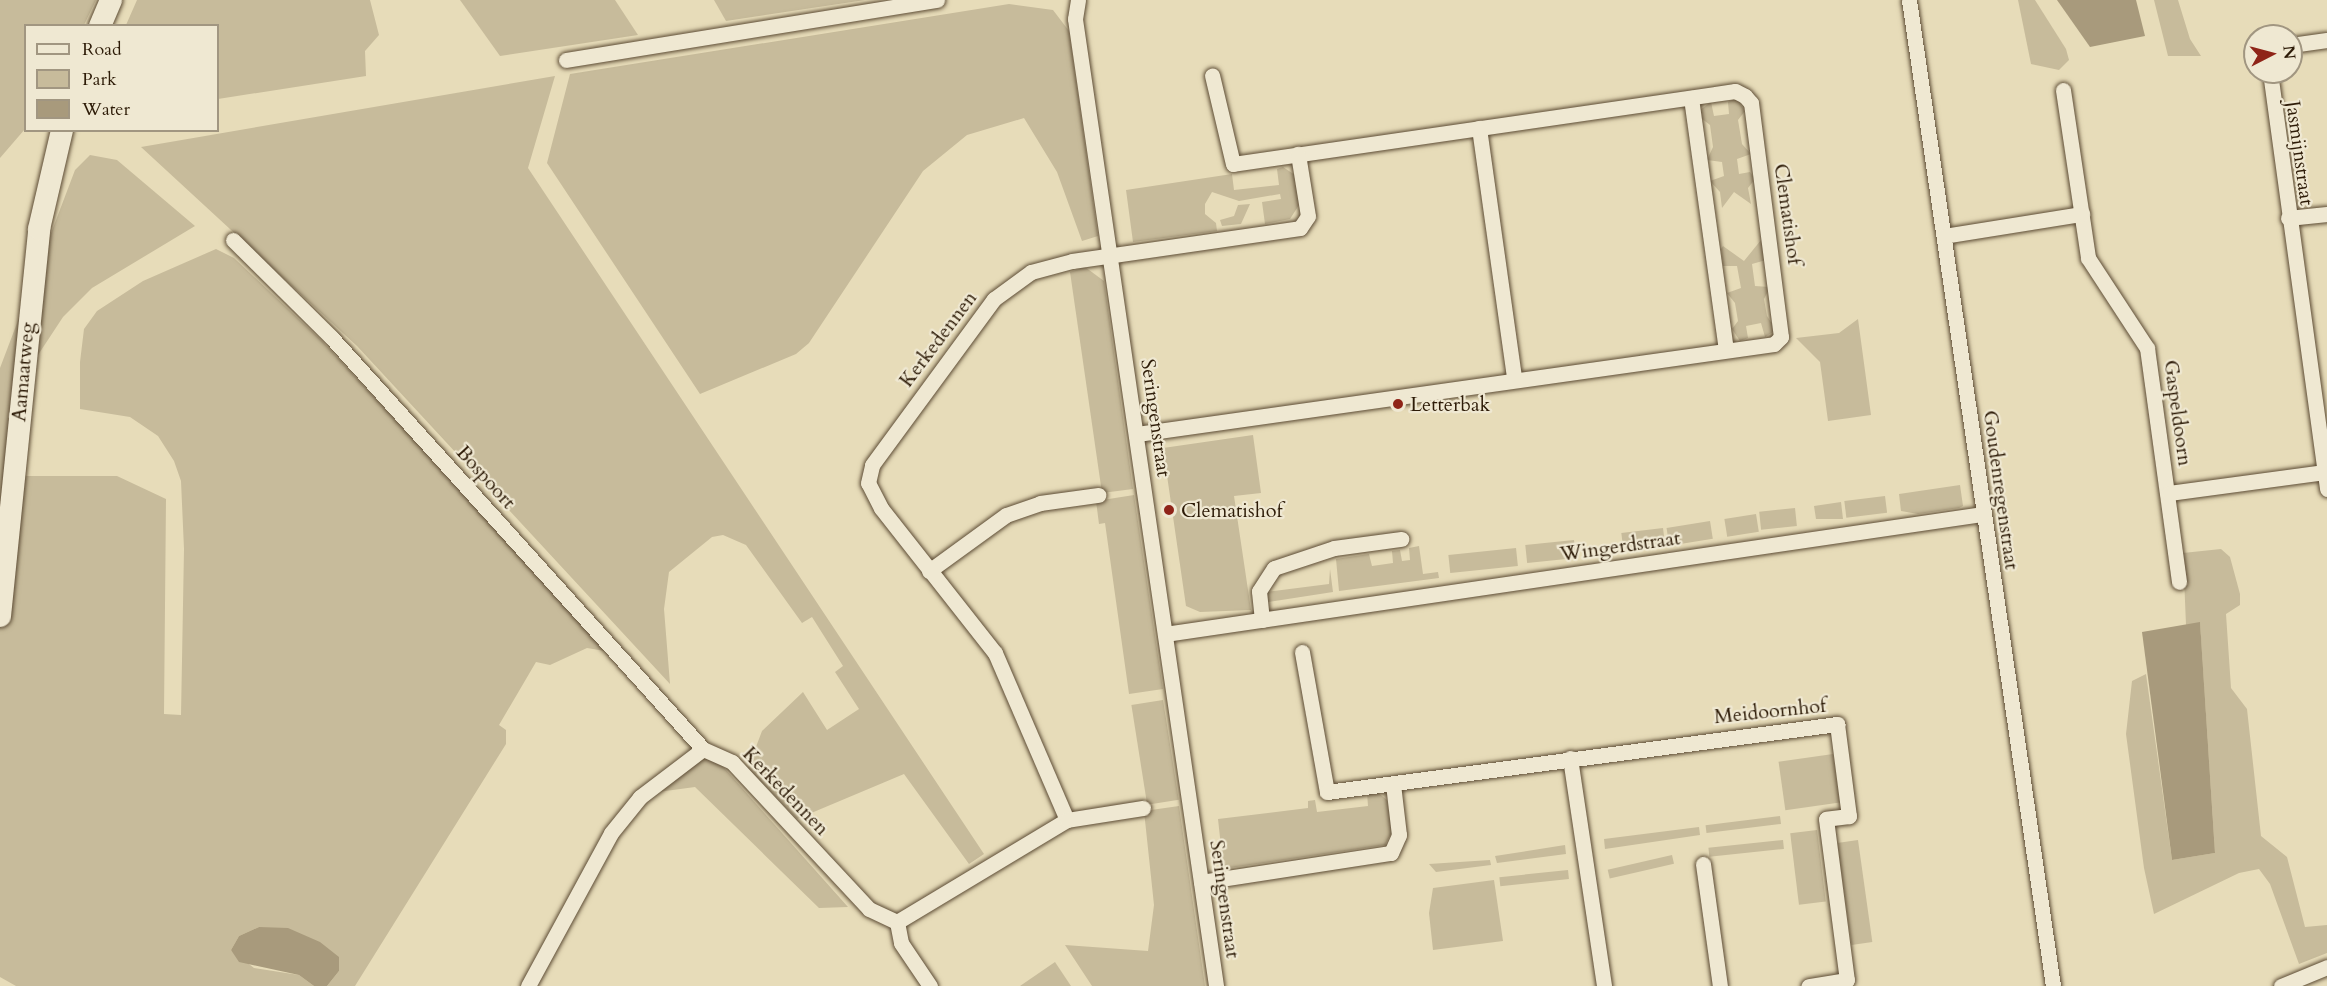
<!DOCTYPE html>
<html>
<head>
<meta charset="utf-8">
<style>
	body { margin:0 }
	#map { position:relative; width:2327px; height:986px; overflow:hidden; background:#e7dcb9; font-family:Cardo,serif }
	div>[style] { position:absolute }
	.green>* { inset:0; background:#c7bb9b; transform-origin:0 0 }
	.water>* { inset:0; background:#a89a7c }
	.roads { filter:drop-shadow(0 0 2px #5c4b34) drop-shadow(0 0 2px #5c4b34) }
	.street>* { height:15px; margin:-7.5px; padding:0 7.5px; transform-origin:7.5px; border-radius:7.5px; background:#efe8d2 }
	.secondary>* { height:22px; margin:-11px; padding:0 11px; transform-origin:11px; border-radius:11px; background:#efe8d2 }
	.dots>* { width:16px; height:16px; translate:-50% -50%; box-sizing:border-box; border:3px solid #efe8d2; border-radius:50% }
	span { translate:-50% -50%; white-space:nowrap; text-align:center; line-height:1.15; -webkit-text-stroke:4.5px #efe8d2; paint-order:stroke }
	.street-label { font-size:20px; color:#2d1b07 }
	.poi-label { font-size:20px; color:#2d1b07 }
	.left { translate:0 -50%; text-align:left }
	.legend { position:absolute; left:24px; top:24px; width:195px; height:108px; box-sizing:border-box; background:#efe8d2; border:2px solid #a19681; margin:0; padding:8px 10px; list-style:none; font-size:18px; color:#2d1b07 }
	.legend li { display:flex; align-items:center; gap:12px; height:30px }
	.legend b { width:30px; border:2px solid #a19681 }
	.north { position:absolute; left:2243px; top:24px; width:60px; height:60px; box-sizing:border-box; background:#efe8d2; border:2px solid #a19681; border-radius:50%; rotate:84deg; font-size:16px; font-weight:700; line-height:24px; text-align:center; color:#2d1b07 }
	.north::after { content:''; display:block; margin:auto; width:21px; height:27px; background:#8f2418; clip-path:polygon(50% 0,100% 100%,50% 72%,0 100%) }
</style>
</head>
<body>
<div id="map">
	<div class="green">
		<i style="clip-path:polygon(0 0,96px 0,84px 25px,26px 26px,25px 129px,0 158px)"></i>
		<i style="clip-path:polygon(137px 0,370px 0,379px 35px,365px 51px,366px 76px,218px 99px,218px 26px,126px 25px)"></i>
		<i style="clip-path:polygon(460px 0,615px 0,638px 35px,500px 56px)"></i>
		<i style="clip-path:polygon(714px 0,865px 0,726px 21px)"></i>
		<i style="clip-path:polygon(2018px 0,2035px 0,2066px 49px,2069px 60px,2059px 70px,2031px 64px)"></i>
		<i style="clip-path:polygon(2154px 0,2178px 0,2190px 39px,2201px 56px,2168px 56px)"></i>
		<i style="clip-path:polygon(1009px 4px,1053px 10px,1069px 31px,1098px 236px,1082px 241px,1057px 172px,1024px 118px,967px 135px,923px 171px,809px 343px,796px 354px,700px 394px,547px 163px,570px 74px)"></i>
		<i style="clip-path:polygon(555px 76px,528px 168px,984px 854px,969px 864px,904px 774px,797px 819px,748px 768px,762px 731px,803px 692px,827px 730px,859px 709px,835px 672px,843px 666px,812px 617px,802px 623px,746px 545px,723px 535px,712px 537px,669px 572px,664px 609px,670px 684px,357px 346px,141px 147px)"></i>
		<i style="clip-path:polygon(1736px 98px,1745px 111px,1738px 120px,1742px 144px,1751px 154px,1737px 159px,1739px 174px,1750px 172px,1755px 179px,1748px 188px,1751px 204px,1734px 192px,1722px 208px,1720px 192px,1710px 181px,1724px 176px,1722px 162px,1707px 160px,1713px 147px,1710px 125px,1701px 118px,1700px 110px,1711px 102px,1714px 116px,1729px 114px,1728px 102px)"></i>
		<i style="clip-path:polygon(90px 155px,117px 160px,195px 226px,92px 288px,63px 317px,15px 390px,21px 476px,117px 476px,166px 499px,164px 714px,181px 715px,184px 549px,181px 481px,174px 461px,158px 436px,130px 417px,80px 409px,80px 362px,84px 329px,97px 311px,143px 281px,216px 249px,234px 258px,322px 341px,611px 652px,587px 648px,550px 665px,536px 662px,499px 725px,506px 730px,506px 744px,355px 986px,327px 986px,339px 971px,259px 927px,239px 936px,231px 950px,254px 968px,299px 975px,314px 986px,16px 986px,0 977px,0 368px,75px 170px)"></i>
		<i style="clip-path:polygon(1283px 167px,1295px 175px,1299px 205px,1290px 219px,1265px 224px,1262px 202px,1281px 199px,1280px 194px,1239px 201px,1212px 192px,1205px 204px,1205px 214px,1216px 223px,1217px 231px,1133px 242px,1126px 190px,1232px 174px,1234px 190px,1279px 185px,1277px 169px)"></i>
		<i style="clip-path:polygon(1250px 204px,1241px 224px,1222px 226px,1220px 220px,1234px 216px,1238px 205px)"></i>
		<i style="clip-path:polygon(1761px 240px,1766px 260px,1752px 264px,1755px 286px,1770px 287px,1764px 299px,1767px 316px,1776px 330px,1765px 337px,1761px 323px,1746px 326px,1748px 338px,1740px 341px,1732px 329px,1738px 321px,1735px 303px,1727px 293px,1741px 288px,1737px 266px,1723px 266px,1721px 249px,1723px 246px,1744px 261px)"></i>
		<i style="clip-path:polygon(1085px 267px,1104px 281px,1133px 489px,1102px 493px,1070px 272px)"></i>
		<i style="clip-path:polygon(1858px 319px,1871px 415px,1828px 421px,1820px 362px,1796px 338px,1839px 333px)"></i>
		<i style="clip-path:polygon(1253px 435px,1261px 493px,1234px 496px,1251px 610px,1200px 612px,1186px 606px,1163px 448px)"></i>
		<i style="clip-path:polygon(1960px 485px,1963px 506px,1959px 508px,1918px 514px,1901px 511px,1899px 494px)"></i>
		<i style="clip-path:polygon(1134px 495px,1163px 689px,1129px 694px,1105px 523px,1099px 524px,1096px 501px)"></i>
		<i style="left:1885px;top:496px;width:17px;height:41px;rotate:83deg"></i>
		<i style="clip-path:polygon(1841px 502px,1843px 519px,1816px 519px,1814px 506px)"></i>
		<i style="left:1795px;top:508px;width:18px;height:36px;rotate:84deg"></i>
		<i style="left:1756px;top:514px;width:18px;height:32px;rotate:81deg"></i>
		<i style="left:1710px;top:521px;width:18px;height:44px;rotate:81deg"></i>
		<i style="left:1663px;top:528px;width:17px;height:42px;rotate:83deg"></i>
		<i style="left:1574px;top:540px;width:18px;height:49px;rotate:84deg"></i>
		<i style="clip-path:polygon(1419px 546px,1423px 574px,1438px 572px,1439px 578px,1339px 591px,1336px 559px,1369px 554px,1372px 566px,1393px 563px,1392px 551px,1400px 550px,1402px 561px,1410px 560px,1409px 548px)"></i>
		<i style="left:1516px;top:548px;width:18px;height:68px;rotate:84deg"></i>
		<i style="clip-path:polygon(2221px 549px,2230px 557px,2240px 594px,2240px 605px,2226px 614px,2231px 688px,2247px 709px,2261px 836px,2287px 857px,2305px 927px,2327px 925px,2327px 953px,2299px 964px,2270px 884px,2259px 869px,2239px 873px,2154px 914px,2144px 868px,2126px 734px,2132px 681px,2146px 674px,2172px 860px,2215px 853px,2200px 623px,2186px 625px,2183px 553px)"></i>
		<i style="clip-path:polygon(1330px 569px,1333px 592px,1268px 602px,1267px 592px,1329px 584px)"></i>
		<i style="left:1163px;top:700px;width:101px;height:32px;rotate:81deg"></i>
		<i style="left:1833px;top:754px;width:49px;height:55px;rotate:82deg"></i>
		<i style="clip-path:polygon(699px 758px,718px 761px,848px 907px,819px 908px,695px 787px,658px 792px)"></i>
		<i style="clip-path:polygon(1377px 792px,1387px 800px,1389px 812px,1392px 832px,1385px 845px,1229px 868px,1223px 865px,1218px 819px,1308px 808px,1308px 801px,1315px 800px,1317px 812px,1368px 806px,1367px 793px)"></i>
		<i style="clip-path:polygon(1179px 806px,1205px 986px,1092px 986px,1065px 945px,1148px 951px,1154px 905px,1144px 811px)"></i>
		<i style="left:1780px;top:816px;width:8px;height:75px;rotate:83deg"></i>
		<i style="clip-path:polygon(1699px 827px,1700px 835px,1605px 849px,1604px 839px)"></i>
		<i style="left:1817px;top:830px;width:72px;height:27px;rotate:83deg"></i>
		<i style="left:1783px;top:840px;width:9px;height:75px;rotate:84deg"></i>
		<i style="left:1858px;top:840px;width:103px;height:21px;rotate:82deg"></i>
		<i style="clip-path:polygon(1565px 845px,1566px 854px,1497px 863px,1495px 856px)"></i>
		<i style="left:1672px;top:855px;width:9px;height:66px;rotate:77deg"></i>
		<i style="clip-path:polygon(1490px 860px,1491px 865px,1436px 872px,1429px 864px)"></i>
		<i style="left:1568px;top:870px;width:9px;height:69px;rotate:84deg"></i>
		<i style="clip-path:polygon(1494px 880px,1503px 941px,1433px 950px,1429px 913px,1433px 888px)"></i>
		<i style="clip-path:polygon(1055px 962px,1071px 986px,1020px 986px)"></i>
	</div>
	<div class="water">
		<i style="clip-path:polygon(2057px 0,2136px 0,2145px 36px,2090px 47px)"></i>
		<i style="clip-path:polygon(2200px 622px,2215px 853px,2172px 860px,2142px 632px)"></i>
		<i style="clip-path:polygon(259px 927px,288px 928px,320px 942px,339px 957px,339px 971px,327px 986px,314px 986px,299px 975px,239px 962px,231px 950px,239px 936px)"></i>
	</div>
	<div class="roads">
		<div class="street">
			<i style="left:1078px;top:0;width:19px;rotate:99deg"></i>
			<i style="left:1075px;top:19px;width:977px;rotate:81.7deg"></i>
			<i style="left:1909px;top:0;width:996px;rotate:81.69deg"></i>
			<i style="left:2291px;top:45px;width:36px;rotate:-8deg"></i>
			<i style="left:566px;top:60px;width:376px;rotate:-9.2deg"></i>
			<i style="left:2270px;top:72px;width:421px;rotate:82.2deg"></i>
			<i style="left:2063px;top:90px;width:170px;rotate:81.5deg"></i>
			<i style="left:2088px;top:258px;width:108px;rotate:56.8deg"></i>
			<i style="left:2147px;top:348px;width:236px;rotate:82.2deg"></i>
			<i style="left:1691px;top:98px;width:254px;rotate:82.1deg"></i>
			<i style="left:1479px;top:128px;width:252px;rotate:82deg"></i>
			<i style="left:2288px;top:218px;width:39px;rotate:-6deg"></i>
			<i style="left:1944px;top:236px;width:140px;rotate:-9.1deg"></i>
			<i style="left:233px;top:240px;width:138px;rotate:44.7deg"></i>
			<i style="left:331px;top:337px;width:555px;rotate:47.92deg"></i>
			<i style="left:1137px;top:434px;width:643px;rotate:-8.04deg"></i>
			<i style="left:1774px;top:344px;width:10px;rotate:-45deg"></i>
			<i style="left:1781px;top:337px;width:236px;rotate:-97.3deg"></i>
			<i style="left:1751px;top:103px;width:9px;rotate:-131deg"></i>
			<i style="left:1745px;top:96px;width:11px;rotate:-153deg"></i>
			<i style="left:1735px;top:91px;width:507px;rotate:171.73deg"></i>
			<i style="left:1233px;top:164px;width:91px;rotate:-103.3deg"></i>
			<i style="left:2169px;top:493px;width:157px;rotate:-7.7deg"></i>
			<i style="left:929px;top:571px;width:95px;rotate:-36deg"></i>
			<i style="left:1006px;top:515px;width:36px;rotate:-19deg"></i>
			<i style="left:1040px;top:503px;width:59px;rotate:-7.9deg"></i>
			<i style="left:1262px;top:620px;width:29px;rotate:-96deg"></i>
			<i style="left:1259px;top:591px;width:27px;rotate:-57deg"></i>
			<i style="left:1274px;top:568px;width:63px;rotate:-18.4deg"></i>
			<i style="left:1334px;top:548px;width:68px;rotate:-7.7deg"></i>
			<i style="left:1165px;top:634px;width:827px;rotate:-8.35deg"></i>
			<i style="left:1302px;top:652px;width:142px;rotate:79.9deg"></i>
			<i style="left:1327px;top:792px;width:515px;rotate:-7.59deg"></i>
			<i style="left:1837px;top:724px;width:93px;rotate:82.6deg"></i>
			<i style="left:1849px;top:816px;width:23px;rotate:173deg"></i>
			<i style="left:1826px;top:819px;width:162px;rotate:82.6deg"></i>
			<i style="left:1847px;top:980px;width:39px;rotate:171deg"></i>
			<i style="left:1570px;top:758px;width:231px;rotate:81.5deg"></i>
			<i style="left:1067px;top:820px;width:182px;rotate:-113.3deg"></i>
			<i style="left:995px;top:653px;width:184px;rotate:-128.2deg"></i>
			<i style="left:881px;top:508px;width:28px;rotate:-117deg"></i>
			<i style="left:868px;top:483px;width:18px;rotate:-77deg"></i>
			<i style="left:872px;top:465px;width:206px;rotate:-53.7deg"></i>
			<i style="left:994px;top:299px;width:46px;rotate:-36.1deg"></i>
			<i style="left:1031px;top:272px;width:42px;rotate:-15deg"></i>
			<i style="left:1072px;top:261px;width:230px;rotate:-8.2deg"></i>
			<i style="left:1300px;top:228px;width:14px;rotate:-56deg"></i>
			<i style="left:1308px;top:216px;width:63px;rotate:-99.2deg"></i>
			<i style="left:1703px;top:864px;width:123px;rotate:82.1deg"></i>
			<i style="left:1201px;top:882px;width:192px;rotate:-8.7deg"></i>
			<i style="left:1391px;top:853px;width:20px;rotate:-66deg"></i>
			<i style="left:1399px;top:835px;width:51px;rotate:-96.7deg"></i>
			<i style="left:897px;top:922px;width:21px;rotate:79deg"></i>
			<i style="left:901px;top:943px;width:52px;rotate:56deg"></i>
			<i style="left:528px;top:986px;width:174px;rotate:-61.5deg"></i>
			<i style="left:611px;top:833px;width:46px;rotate:-51.1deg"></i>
			<i style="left:640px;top:797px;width:79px;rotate:-37.3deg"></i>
			<i style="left:703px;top:749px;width:32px;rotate:24deg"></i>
			<i style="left:732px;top:762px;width:201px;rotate:47deg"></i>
			<i style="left:869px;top:909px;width:31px;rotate:25deg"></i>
			<i style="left:897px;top:922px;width:198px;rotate:-31deg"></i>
			<i style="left:1067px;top:820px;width:77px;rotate:-9deg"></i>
			<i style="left:2281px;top:986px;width:50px;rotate:-22.4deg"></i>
		</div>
		<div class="secondary">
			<i style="left:100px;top:26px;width:28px;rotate:-67deg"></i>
			<i style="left:0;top:616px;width:389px;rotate:-84.2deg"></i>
			<i style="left:39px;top:229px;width:102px;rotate:-76.9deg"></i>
		</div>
	</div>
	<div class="dots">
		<i style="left:1398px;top:404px;background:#8f2418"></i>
		<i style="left:1169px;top:510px;background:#8f2418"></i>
	</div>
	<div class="street-label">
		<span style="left:2300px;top:153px;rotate:82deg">Jasmijnstraat</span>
		<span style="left:1788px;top:214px;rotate:82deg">Clematishof</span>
		<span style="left:938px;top:339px;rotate:-53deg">Kerkedennen</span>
		<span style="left:23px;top:372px;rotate:-85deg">Aamaatweg</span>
		<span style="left:2178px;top:413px;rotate:82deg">Gaspeldoorn</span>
		<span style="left:1156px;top:418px;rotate:82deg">Seringenstraat</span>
		<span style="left:486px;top:477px;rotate:48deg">Bospoort</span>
		<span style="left:2001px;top:490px;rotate:82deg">Goudenregenstraat</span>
		<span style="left:1620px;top:546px;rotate:-8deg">Wingerdstraat</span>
		<span style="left:1770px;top:711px;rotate:-6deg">Meidoornhof</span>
		<span style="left:786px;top:791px;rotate:46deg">Kerkedennen</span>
		<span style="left:1225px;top:899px;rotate:82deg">Seringenstraat</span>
	</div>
	<div class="poi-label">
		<span class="left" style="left:1410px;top:404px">Letterbak</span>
		<span class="left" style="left:1181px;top:510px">Clematishof</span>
	</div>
	<ul class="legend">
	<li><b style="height:8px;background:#efe8d2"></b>Road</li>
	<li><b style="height:16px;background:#c7bb9b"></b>Park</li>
	<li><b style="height:16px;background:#a89a7c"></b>Water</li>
	</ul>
	<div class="north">N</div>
</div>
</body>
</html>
